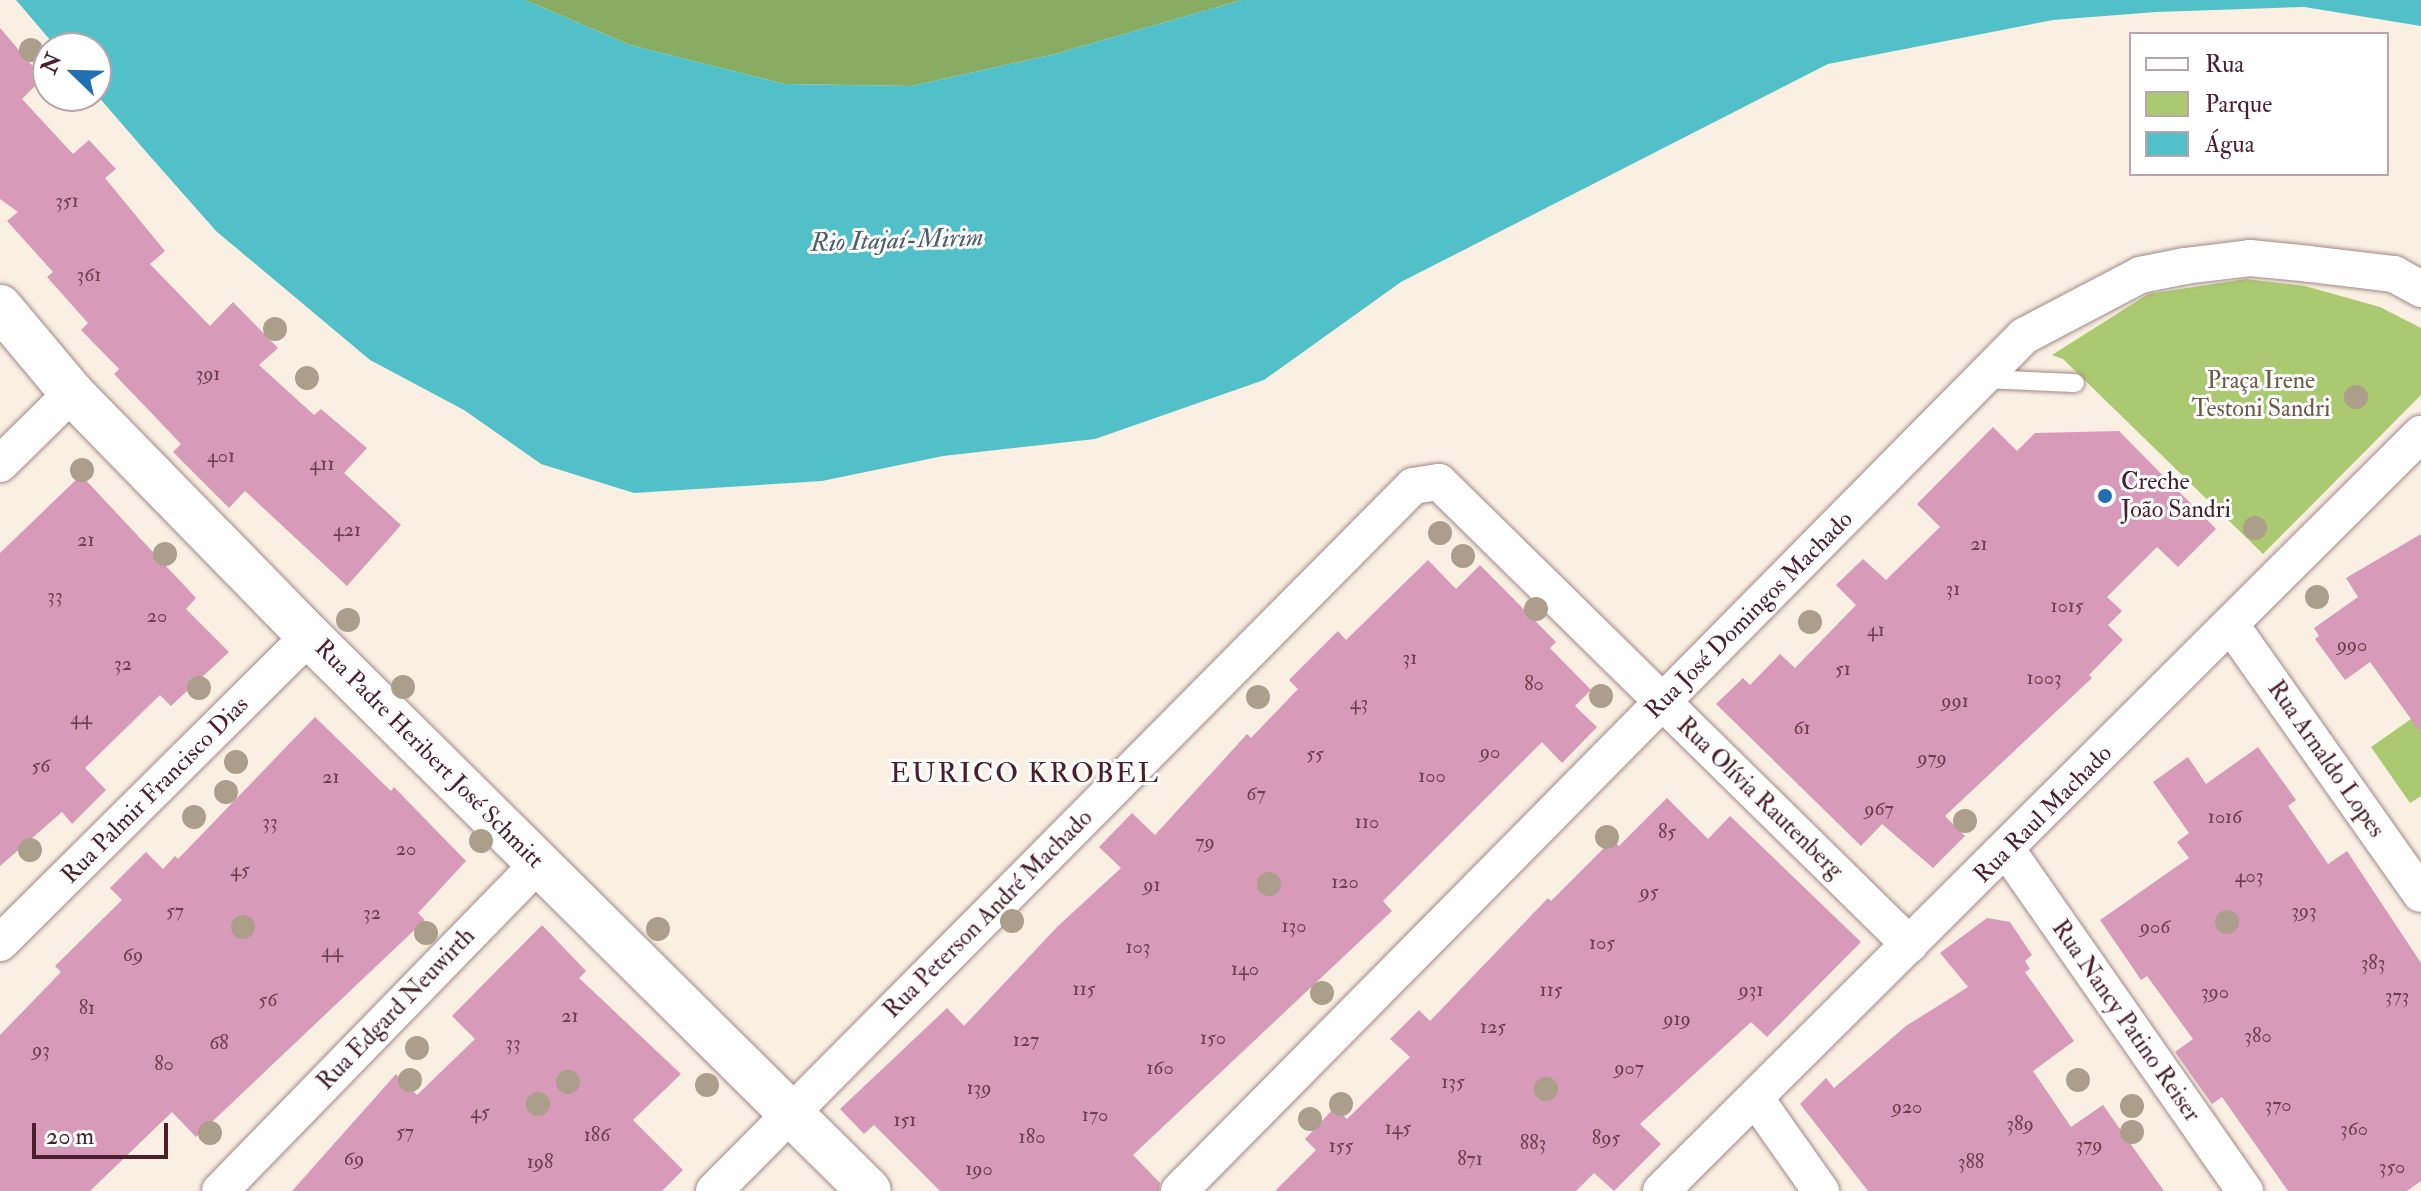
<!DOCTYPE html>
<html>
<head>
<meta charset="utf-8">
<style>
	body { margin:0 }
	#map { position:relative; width:2421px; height:1191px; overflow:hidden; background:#f9f0e3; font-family:"IM FELL Double Pica",serif }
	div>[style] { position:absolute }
	.green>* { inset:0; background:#abc970 }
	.forest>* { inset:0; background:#88ad62 }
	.water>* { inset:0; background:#52c0c9 }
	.building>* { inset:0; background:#d79bb9 }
	.roads { filter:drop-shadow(0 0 2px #a28887) drop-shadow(0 0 2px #a28887) }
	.lane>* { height:18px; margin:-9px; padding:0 9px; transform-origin:9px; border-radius:9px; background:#fff }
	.street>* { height:36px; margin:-18px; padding:0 18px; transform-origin:18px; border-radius:18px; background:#fff }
	.secondary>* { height:44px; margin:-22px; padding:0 22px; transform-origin:22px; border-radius:22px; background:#fff }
	.trees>* { width:24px; height:24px; margin:-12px; border-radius:50%; background:#ab9e8b }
	.dots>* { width:22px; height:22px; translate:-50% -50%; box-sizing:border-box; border:4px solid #fff; border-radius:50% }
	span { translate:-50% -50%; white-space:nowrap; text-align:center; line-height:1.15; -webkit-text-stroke:6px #fff; paint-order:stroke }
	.number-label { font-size:20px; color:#6d3e4e }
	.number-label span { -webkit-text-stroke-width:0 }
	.park-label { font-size:24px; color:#6c5a43 }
	.poi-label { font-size:24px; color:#4a1f2b }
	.left { translate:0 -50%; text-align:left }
	.street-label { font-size:24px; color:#4a1f2b }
	.water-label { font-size:26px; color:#4d5f6a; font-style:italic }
	.quarter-label { font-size:28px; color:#4a1f2b; letter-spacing:2px }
	.legend { position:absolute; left:2129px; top:32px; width:260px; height:144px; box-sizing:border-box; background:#fff; border:2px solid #b7a5aa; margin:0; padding:10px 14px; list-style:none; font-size:24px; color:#4a1f2b }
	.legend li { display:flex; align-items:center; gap:16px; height:40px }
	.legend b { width:40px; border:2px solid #b7a5aa }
	.north { position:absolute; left:32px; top:32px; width:80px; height:80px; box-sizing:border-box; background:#fff; border:2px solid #b7a5aa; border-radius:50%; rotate:293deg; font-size:22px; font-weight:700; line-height:32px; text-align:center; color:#4a1f2b }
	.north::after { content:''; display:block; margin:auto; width:28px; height:36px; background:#1f6fb2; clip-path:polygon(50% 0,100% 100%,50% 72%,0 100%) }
	.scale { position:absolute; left:32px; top:1123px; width:136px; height:36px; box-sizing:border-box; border:4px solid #4a1f2b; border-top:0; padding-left:10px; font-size:24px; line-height:28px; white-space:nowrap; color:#4a1f2b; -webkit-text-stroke:6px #fff; paint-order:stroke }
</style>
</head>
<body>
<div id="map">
	<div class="green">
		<i style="clip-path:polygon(2246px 279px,2305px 286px,2380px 307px,2421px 328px,2421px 395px,2263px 554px,2063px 359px,2052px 355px,2148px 294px)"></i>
		<i style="clip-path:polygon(2421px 712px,2421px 796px,2410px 803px,2371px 747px)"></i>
	</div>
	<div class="forest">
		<i style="clip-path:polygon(525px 0,1242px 0,1055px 54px,912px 86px,785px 84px,630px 45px)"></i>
	</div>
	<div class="water">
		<i style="clip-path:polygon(16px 0,525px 0,630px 45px,785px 84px,912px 86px,1055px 54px,1242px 0,2421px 0,2421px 26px,2304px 7px,2156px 12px,2053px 20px,1828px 64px,1401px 282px,1264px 380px,1095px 439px,943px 456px,822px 481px,634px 493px,541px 464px,464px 410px,370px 360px,216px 231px,148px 154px,96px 94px,96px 48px,57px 48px)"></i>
	</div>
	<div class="building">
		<i style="clip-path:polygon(0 28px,43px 78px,22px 99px,73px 154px,89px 140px,116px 169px,105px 178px,165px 251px,150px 264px,210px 326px,233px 302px,278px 348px,259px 365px,314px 415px,321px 409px,367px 448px,344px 473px,401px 525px,347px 586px,245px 491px,229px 508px,173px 452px,181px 444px,114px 374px,119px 369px,81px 330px,88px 323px,47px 277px,53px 272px,7px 221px,18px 212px,0 199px)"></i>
		<i style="clip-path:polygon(1993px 427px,2017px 451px,2035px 433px,2119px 431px,2216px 529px,2178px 567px,2157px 547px,2107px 597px,2122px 611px,2108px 625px,2123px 640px,2089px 675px,2092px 678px,1945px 816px,1965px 836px,1933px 868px,1882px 824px,1861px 846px,1716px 704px,1743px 678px,1750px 685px,1780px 654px,1795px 668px,1856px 605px,1836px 585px,1863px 559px,1886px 580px,1940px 527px,1917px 504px)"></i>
		<i style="clip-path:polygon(81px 475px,196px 598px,186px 609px,229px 652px,171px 706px,160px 695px,85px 768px,106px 790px,72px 824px,62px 812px,0 866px,0 553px)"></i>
		<i style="clip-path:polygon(2421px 534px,2421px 733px,2370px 662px,2345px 680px,2315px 639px,2319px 636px,2314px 628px,2358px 597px,2346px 578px)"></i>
		<i style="clip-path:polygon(1428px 560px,1456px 589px,1480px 565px,1556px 642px,1550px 648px,1591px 690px,1575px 706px,1597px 727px,1562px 763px,1542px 742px,1383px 901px,1392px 911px,1133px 1155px,1160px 1183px,1159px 1191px,940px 1191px,874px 1125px,864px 1134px,840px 1109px,947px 1008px,964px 1026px,1057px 927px,1121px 868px,1099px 847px,1132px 813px,1155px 835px,1247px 734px,1251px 738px,1298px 689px,1289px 680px,1338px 631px,1346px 640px)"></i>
		<i style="clip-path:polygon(315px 717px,391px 791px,394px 787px,466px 861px,418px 913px,425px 920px,196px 1137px,172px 1112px,90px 1191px,0 1191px,0 1035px,61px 972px,55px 966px,122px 900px,110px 888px,146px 852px,163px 869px,175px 856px,178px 859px)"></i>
		<i style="clip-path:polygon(2258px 747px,2296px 800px,2288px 806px,2328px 864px,2347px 851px,2421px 963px,2421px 1181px,2407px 1191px,2288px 1191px,2222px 1097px,2212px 1104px,2175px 1052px,2193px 1039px,2147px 976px,2141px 980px,2100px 920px,2189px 858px,2177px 842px,2189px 833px,2153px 782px,2188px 757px,2206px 784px)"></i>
		<i style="clip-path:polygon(1667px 798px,1708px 839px,1730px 816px,1861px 942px,1767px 1037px,1751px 1022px,1640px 1124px,1661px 1144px,1614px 1191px,1594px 1173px,1576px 1191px,1275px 1191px,1316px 1150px,1305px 1139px,1335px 1107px,1347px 1119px,1410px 1057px,1390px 1039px,1419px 1010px,1430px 1021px,1548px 898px,1551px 901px,1612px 840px,1619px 846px)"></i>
		<i style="clip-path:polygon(1987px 918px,2010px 922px,2032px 955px,2025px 961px,2030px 969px,2025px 972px,2074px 1041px,2033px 1071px,2071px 1127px,2103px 1105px,2164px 1191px,1868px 1191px,1800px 1104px,1826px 1078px,1834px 1088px,1906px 1026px,1968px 987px,1940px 953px)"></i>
		<i style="clip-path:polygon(542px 925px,586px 971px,579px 978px,681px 1074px,633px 1120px,683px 1170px,662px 1191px,292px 1191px,396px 1074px,417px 1095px,475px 1039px,452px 1016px)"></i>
	</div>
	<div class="roads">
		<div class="lane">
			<i style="left:1983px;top:379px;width:92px;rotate:2.5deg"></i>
		</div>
		<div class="street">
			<i style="left:0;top:464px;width:101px;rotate:-44.6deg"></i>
			<i style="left:2231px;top:625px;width:329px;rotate:54.8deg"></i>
			<i style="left:2007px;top:850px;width:416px;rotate:55.1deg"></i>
			<i style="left:0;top:943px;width:436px;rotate:-44.8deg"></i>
			<i style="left:1756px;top:1099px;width:113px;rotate:54.8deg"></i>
			<i style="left:220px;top:1191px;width:458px;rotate:-45.8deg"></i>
			<i style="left:714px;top:1191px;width:993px;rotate:-45.24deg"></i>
			<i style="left:1413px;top:486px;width:26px;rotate:-9deg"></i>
			<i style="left:1439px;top:482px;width:660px;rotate:44.51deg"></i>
			<i style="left:1179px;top:1191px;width:1202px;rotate:-45.34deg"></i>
			<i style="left:2024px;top:336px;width:131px;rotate:-27.7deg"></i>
			<i style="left:2140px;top:275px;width:46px;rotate:-11.3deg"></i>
			<i style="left:2185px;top:266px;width:65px;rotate:-7deg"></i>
			<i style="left:2250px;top:258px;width:60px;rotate:5.7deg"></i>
			<i style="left:2310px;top:264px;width:85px;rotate:6.8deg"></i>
			<i style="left:2394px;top:274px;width:31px;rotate:29deg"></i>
			<i style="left:1661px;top:1191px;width:1073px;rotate:-44.89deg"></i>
		</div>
		<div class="secondary">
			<i style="left:0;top:307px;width:112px;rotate:50.1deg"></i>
			<i style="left:72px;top:393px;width:339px;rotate:45.7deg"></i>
			<i style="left:309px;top:636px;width:788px;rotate:44.74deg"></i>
		</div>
	</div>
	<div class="trees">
		<i style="left:31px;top:50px"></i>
		<i style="left:275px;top:329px"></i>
		<i style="left:307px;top:378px"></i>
		<i style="left:2356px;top:397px"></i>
		<i style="left:82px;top:470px"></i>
		<i style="left:2255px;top:528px"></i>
		<i style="left:1440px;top:533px"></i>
		<i style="left:165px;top:554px"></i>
		<i style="left:1463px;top:556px"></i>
		<i style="left:2317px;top:597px"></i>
		<i style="left:1536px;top:609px"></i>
		<i style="left:348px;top:620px"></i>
		<i style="left:1810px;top:622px"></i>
		<i style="left:403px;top:687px"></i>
		<i style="left:199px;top:688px"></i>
		<i style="left:1601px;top:696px"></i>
		<i style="left:1258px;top:697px"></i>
		<i style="left:236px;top:762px"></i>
		<i style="left:226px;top:792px"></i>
		<i style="left:194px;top:817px"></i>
		<i style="left:1965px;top:821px"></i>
		<i style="left:1607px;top:837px"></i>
		<i style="left:481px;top:841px"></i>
		<i style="left:30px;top:850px"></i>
		<i style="left:1269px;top:884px"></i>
		<i style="left:1012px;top:921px"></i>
		<i style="left:2227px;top:922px"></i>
		<i style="left:243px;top:927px"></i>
		<i style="left:658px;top:929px"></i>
		<i style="left:426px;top:933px"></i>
		<i style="left:1322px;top:993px"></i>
		<i style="left:417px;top:1048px"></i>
		<i style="left:410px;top:1080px"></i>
		<i style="left:2078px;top:1080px"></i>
		<i style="left:568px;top:1082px"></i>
		<i style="left:707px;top:1085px"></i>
		<i style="left:1546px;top:1089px"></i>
		<i style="left:538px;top:1104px"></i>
		<i style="left:1341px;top:1104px"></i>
		<i style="left:2132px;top:1106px"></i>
		<i style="left:1310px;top:1119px"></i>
		<i style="left:2132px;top:1132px"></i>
		<i style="left:210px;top:1133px"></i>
	</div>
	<div class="dots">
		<i style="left:2105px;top:496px;background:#1f6fb2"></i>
	</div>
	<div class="number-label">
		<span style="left:67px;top:200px">351</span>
		<span style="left:89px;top:274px">361</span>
		<span style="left:208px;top:373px">391</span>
		<span style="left:221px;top:455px">401</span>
		<span style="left:322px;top:463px">411</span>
		<span style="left:347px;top:529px">421</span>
		<span style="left:86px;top:539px">21</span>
		<span style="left:1979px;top:543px">21</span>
		<span style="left:1953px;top:588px">31</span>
		<span style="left:55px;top:595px">33</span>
		<span style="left:2067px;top:605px">1015</span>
		<span style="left:157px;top:615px">20</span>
		<span style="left:1876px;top:629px">41</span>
		<span style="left:2352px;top:644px">990</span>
		<span style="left:1410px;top:657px">31</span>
		<span style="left:123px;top:663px">32</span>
		<span style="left:1843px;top:668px">51</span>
		<span style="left:2044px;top:677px">1003</span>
		<span style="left:1534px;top:683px">80</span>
		<span style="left:1955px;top:700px">991</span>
		<span style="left:1359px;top:702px">43</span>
		<span style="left:81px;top:717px">44</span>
		<span style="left:1802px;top:727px">61</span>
		<span style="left:1490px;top:751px">90</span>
		<span style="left:1315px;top:753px">55</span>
		<span style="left:1932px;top:757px">979</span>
		<span style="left:41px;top:765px">56</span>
		<span style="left:1432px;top:775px">100</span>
		<span style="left:331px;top:776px">21</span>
		<span style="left:1256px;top:793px">67</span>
		<span style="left:1879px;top:808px">967</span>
		<span style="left:2225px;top:816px">1016</span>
		<span style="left:270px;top:821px">33</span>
		<span style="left:1367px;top:821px">110</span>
		<span style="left:1667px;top:831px">85</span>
		<span style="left:1205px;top:841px">79</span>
		<span style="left:406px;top:848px">20</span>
		<span style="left:240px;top:869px">45</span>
		<span style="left:2249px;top:875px">403</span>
		<span style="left:1345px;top:881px">120</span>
		<span style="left:1152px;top:884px">91</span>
		<span style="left:1649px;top:891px">95</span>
		<span style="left:175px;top:910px">57</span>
		<span style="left:2304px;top:910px">393</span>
		<span style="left:372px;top:912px">32</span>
		<span style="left:1294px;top:925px">130</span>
		<span style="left:2155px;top:926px">906</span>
		<span style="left:1602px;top:942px">105</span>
		<span style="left:1138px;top:946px">103</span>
		<span style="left:332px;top:950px">44</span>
		<span style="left:133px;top:954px">69</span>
		<span style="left:2373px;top:962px">383</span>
		<span style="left:1245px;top:968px">140</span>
		<span style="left:1084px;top:988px">115</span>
		<span style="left:1551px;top:989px">115</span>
		<span style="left:1751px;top:989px">931</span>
		<span style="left:2215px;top:991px">390</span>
		<span style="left:2397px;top:995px">373</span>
		<span style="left:268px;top:999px">56</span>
		<span style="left:87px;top:1007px">81</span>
		<span style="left:570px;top:1015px">21</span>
		<span style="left:1677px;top:1018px">919</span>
		<span style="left:1493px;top:1026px">125</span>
		<span style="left:2258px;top:1035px">380</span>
		<span style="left:1213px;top:1037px">150</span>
		<span style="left:1026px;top:1039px">127</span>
		<span style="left:219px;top:1042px">68</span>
		<span style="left:513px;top:1042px">33</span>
		<span style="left:41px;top:1049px">93</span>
		<span style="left:164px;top:1063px">80</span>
		<span style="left:1160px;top:1067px">160</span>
		<span style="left:1629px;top:1067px">907</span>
		<span style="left:1453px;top:1081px">135</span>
		<span style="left:979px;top:1087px">139</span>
		<span style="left:2278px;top:1104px">370</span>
		<span style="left:1907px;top:1106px">920</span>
		<span style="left:480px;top:1111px">45</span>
		<span style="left:1095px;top:1114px">170</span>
		<span style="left:905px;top:1119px">151</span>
		<span style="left:2020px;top:1123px">389</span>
		<span style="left:1398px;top:1127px">145</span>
		<span style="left:2354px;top:1128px">360</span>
		<span style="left:405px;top:1131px">57</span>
		<span style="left:597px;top:1134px">186</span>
		<span style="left:1032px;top:1136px">180</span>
		<span style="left:1606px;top:1137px">895</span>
		<span style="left:1533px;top:1142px">883</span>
		<span style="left:2089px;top:1144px">379</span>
		<span style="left:1341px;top:1145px">155</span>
		<span style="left:354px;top:1158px">69</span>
		<span style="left:1470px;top:1158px">871</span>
		<span style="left:540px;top:1161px">198</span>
		<span style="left:1971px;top:1161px">388</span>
		<span style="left:2392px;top:1166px">350</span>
		<span style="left:979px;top:1168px">190</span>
	</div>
	<div class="park-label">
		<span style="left:2261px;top:395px">Praça Irene<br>Testoni Sandri</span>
	</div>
	<div class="poi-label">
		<span class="left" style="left:2121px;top:496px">Creche<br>João Sandri</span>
	</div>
	<div class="street-label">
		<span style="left:1749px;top:615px;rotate:-45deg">Rua José Domingos Machado</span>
		<span style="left:429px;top:754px;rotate:45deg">Rua Padre Heribert José Schmitt</span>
		<span style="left:2326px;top:759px;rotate:55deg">Rua Arnaldo Lopes</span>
		<span style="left:155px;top:790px;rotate:-45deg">Rua Palmir Francisco Dias</span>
		<span style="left:1760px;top:798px;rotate:44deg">Rua Olívia Rautenberg</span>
		<span style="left:2043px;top:814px;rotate:-45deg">Rua Raul Machado</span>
		<span style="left:988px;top:914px;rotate:-45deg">Rua Peterson André Machado</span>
		<span style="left:396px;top:1009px;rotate:-46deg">Rua Edgard Neuwirth</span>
		<span style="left:2126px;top:1021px;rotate:55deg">Rua Nancy Patino Reiser</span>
	</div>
	<div class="water-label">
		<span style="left:897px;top:241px;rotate:-2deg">Rio Itajaí-Mirim</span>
	</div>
	<div class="quarter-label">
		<span style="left:1025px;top:774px">EURICO KROBEL</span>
	</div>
	<ul class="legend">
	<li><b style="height:10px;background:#fff"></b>Rua</li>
	<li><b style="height:22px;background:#abc970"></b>Parque</li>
	<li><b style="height:22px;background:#52c0c9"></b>Água</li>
	</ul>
	<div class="north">N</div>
	<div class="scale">20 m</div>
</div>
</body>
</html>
